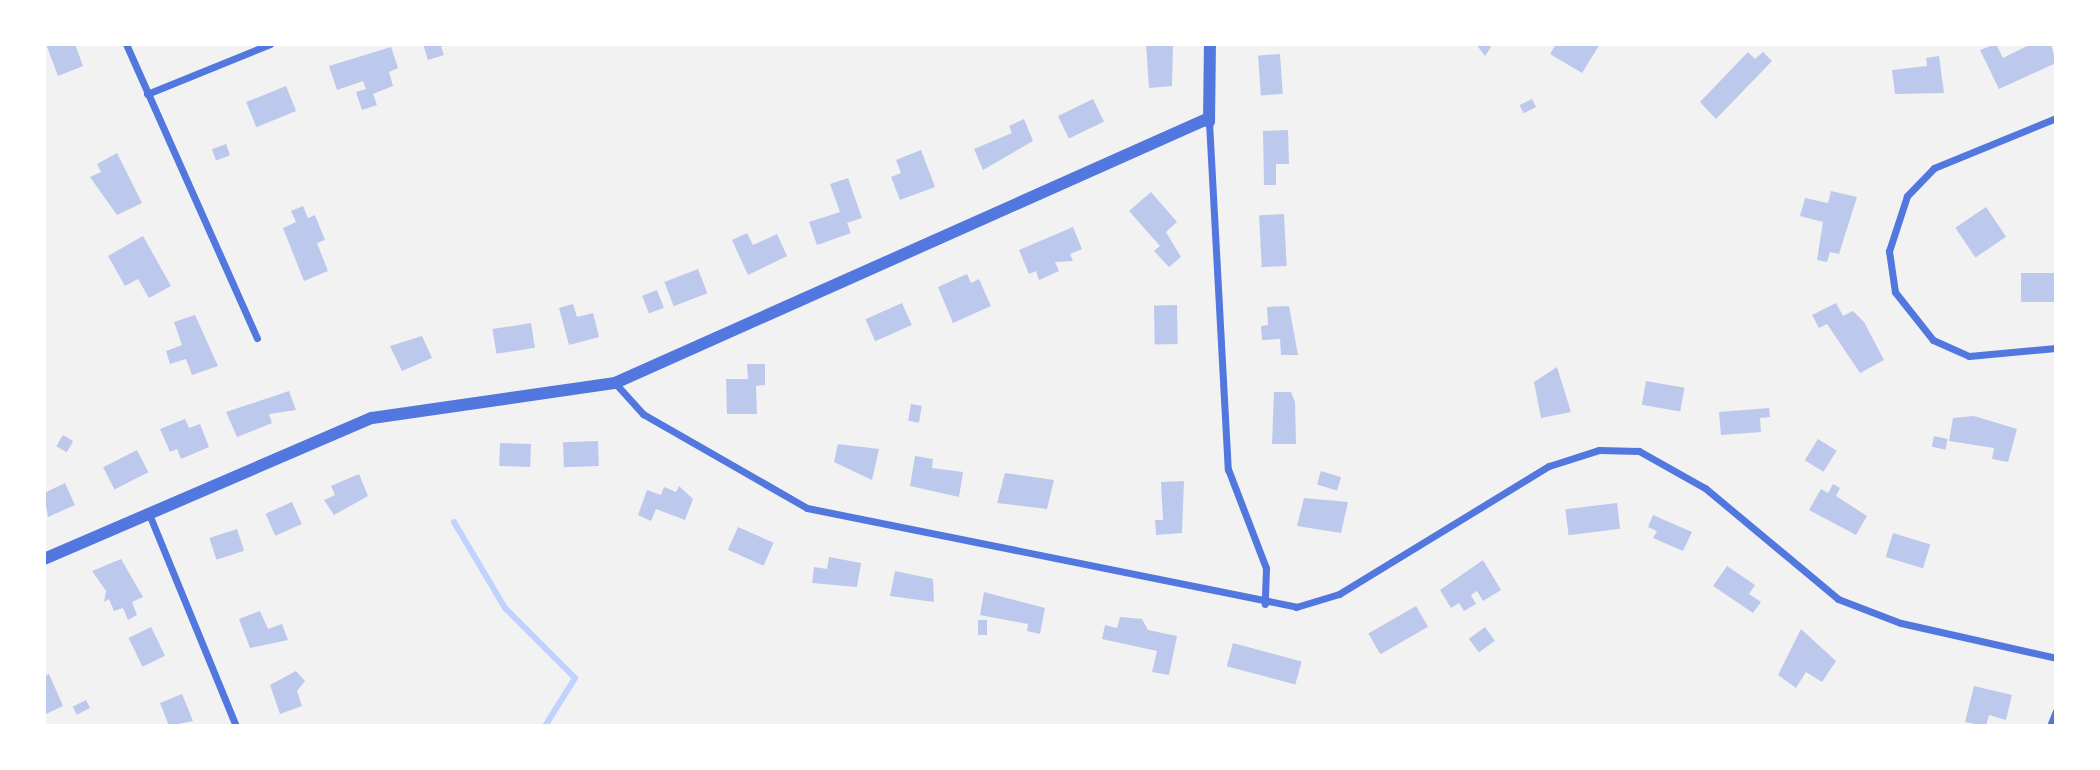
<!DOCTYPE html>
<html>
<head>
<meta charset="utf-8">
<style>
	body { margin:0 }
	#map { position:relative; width:2100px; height:770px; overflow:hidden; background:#f2f2f2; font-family:"Archivo Narrow",sans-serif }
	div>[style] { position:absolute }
	.stream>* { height:6px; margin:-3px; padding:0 3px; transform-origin:3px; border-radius:3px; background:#bfd3fe }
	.building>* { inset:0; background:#bdc9ec; transform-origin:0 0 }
	.minor>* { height:7px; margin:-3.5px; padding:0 3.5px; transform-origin:3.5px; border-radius:3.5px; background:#5277de }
	.tertiary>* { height:12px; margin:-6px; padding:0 6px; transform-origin:6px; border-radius:6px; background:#5277de }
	span { translate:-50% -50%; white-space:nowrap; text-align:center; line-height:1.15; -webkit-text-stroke:7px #fff; paint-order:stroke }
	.frame { position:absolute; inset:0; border:46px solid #fff; pointer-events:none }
</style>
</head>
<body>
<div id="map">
	<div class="stream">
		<i style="left:454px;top:522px;width:100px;rotate:59.3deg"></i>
		<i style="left:505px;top:608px;width:99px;rotate:45deg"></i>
		<i style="left:575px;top:678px;width:57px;rotate:122deg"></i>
	</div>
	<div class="building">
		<i style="clip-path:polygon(46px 44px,75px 44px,83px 66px,58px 76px)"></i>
		<i style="clip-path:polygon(423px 44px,448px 44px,441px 47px,444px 55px,428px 60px)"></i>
		<i style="clip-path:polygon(1146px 44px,1173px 44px,1172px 86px,1149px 88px)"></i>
		<i style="clip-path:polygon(1476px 44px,1487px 44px,1491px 47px,1485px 56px)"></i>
		<i style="clip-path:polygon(1556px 44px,1600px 44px,1582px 73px,1550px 54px)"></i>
		<i style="clip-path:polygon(1996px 44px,2003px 58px,2031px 44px,2051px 44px,2056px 63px,1999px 89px,1980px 50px)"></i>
		<i style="clip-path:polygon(391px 47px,398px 68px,389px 72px,393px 86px,373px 94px,377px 105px,362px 110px,356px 92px,366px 89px,363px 81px,337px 90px,329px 66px)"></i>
		<i style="clip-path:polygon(1748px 52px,1755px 59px,1763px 52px,1772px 61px,1716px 119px,1700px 102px)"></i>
		<i style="left:1280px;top:54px;width:40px;height:22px;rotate:86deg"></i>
		<i style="clip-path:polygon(1939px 56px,1944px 93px,1895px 94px,1892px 70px,1927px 66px,1926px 58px)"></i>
		<i style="left:286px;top:86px;width:27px;height:43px;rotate:68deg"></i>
		<i style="left:1093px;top:99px;width:25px;height:39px;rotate:64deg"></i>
		<i style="left:1532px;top:99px;width:9px;height:14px;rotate:63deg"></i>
		<i style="clip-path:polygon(1024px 119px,1033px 141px,983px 170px,974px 149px,1012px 133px,1009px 126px)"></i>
		<i style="clip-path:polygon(1288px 130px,1289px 164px,1276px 164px,1276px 185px,1264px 185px,1263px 131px)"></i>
		<i style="left:226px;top:144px;width:12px;height:15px;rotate:70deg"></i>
		<i style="clip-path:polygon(921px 150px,935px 187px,900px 200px,891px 177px,901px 173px,896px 160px)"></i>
		<i style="clip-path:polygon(117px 153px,142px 203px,117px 215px,90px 177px,101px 172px,97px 164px)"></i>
		<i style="clip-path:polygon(848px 178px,862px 218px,847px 223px,851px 233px,817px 245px,809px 222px,840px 212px,830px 184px)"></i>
		<i style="clip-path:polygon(1831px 191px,1857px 197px,1839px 254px,1830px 252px,1827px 262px,1817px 260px,1823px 222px,1800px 216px,1805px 198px,1828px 203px)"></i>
		<i style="clip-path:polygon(1151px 192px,1177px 222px,1166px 232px,1181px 257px,1169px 267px,1154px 251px,1160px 246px,1129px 211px)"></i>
		<i style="clip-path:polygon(303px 206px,308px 218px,315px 215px,325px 240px,317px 243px,328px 271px,304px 281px,283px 228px,296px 222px,291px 211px)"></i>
		<i style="left:1986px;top:207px;width:36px;height:37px;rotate:56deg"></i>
		<i style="left:1284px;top:214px;width:52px;height:25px;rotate:87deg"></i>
		<i style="clip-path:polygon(1073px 227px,1082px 249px,1070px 254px,1073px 261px,1055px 262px,1059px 271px,1039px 280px,1036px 271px,1029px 274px,1019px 250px)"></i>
		<i style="clip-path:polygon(747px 233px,753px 245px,777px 234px,787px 256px,748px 275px,732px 240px)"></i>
		<i style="clip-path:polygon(143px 236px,171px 286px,149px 298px,138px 279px,125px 286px,108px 256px)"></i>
		<i style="left:698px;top:269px;width:26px;height:36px;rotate:69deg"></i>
		<i style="left:2056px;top:273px;width:29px;height:35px;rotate:90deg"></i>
		<i style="clip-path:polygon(967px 274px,971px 283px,979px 279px,991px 306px,953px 323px,938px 287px)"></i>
		<i style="left:657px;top:290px;width:19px;height:16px;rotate:69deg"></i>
		<i style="left:902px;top:303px;width:24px;height:40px;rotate:66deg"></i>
		<i style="clip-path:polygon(1836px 303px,1843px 316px,1853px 311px,1864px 322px,1884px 360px,1860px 373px,1827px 324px,1819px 328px,1812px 315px)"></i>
		<i style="clip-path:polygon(573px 304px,577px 317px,593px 313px,599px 337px,569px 345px,559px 308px)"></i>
		<i style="left:1177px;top:305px;width:39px;height:23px;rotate:89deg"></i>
		<i style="clip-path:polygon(1289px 306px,1298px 355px,1281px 355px,1280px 339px,1262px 340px,1261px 326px,1268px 325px,1267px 307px)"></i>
		<i style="clip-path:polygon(195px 315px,218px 366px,192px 375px,186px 359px,170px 364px,166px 351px,182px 345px,174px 322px)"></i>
		<i style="left:531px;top:323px;width:25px;height:39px;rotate:81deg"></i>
		<i style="clip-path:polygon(422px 336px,432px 358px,402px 371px,390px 346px)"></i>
		<i style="clip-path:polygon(747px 364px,765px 364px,765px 385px,756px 386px,757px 414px,727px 414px,726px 379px,748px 379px)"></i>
		<i style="clip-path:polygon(1557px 367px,1571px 412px,1541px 418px,1534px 382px)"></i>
		<i style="left:1646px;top:381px;width:39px;height:24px;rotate:10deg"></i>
		<i style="clip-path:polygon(289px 391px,296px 410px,269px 414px,272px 423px,237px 437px,226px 412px)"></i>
		<i style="clip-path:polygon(1274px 392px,1291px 392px,1295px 402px,1296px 444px,1272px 444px)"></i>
		<i style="left:911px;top:404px;width:11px;height:17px;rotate:10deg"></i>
		<i style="clip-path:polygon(1769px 408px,1770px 417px,1760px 418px,1761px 432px,1721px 435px,1719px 412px)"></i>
		<i style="clip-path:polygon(1974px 416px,2017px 429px,2008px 462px,1992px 459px,1994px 448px,1949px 441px,1953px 418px)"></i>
		<i style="clip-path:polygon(185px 419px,189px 428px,200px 424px,209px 447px,181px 459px,177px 449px,170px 452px,160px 429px)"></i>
		<i style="left:63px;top:435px;width:12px;height:13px;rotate:31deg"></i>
		<i style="left:1934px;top:436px;width:14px;height:11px;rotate:12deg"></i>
		<i style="left:1818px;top:439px;width:22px;height:25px;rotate:32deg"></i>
		<i style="left:598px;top:441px;width:25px;height:35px;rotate:88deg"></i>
		<i style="left:500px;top:443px;width:31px;height:23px;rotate:2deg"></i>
		<i style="clip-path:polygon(838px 444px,879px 449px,872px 480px,834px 462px)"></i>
		<i style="left:137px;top:450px;width:25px;height:38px;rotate:63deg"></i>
		<i style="clip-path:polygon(915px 456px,933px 459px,932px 468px,963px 472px,959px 497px,910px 486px)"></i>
		<i style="left:1321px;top:471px;width:21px;height:14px;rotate:17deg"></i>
		<i style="clip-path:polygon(1005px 473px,1054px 480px,1047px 509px,997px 503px)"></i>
		<i style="clip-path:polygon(359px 474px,368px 496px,334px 515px,324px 500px,335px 495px,331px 486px)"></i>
		<i style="clip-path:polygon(1184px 481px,1182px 533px,1156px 535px,1155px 520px,1163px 520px,1161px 482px)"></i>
		<i style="clip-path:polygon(65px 483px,75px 505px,48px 517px,44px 493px)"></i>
		<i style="clip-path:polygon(1833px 484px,1840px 488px,1836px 496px,1867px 516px,1856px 535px,1809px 510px,1821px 489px,1828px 493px)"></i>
		<i style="clip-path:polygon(679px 486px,693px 499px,685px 520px,656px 509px,651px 521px,638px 515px,647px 490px,661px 495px,664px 487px,676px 492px)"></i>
		<i style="clip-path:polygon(1304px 498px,1348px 502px,1341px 533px,1297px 526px)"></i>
		<i style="left:292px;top:502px;width:24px;height:29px;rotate:66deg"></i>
		<i style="left:1617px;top:503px;width:26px;height:52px;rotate:83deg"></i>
		<i style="clip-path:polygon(1653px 515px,1692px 532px,1683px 551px,1653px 538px,1657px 531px,1648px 527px)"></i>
		<i style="left:738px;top:527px;width:39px;height:25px;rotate:24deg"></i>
		<i style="left:237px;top:529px;width:23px;height:29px;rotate:72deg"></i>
		<i style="left:1893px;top:533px;width:39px;height:25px;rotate:17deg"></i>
		<i style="clip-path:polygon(829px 557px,861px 563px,857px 587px,812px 583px,814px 567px,827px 569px)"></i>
		<i style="clip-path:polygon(121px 559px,143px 597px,132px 602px,137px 615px,128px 620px,123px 608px,114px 611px,109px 599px,104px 602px,106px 591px,92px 571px)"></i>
		<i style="clip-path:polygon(1483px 560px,1501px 590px,1483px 601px,1477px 591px,1471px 595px,1476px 604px,1464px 611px,1459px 603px,1451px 608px,1440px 590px)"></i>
		<i style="clip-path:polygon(1727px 566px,1755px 585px,1749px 594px,1761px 602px,1753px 613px,1713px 586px)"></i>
		<i style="clip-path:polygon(895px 571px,933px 579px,934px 602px,890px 596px)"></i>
		<i style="clip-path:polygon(984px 592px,1045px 608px,1040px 634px,1027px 631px,1028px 624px,980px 615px)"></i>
		<i style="left:1416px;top:606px;width:24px;height:55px;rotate:60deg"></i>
		<i style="clip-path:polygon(260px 611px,268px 629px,282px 624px,288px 640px,250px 648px,239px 619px)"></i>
		<i style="clip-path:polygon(1120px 617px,1142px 619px,1148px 630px,1177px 636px,1169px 675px,1152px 672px,1157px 651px,1102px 639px,1105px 625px,1117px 628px)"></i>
		<i style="left:978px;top:620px;width:9px;height:15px"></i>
		<i style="left:151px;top:627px;width:32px;height:25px;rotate:64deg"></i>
		<i style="left:1485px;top:627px;width:17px;height:20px;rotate:54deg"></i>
		<i style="clip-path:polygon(1801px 629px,1836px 661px,1822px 682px,1806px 672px,1796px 688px,1778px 675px)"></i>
		<i style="left:1233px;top:643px;width:71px;height:24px;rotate:15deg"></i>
		<i style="clip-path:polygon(296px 671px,305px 681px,297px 691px,302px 706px,280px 714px,270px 685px)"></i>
		<i style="clip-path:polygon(49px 674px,63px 706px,44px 715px,44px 677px)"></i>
		<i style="clip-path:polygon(1974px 686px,2012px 695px,2006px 720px,1989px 715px,1986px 726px,1965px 722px)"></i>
		<i style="clip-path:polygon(182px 694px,193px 721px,169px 726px,160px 703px)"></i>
		<i style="left:86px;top:700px;width:9px;height:15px;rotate:63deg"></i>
	</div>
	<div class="minor">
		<i style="left:126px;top:44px;width:322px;rotate:66deg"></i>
		<i style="left:147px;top:94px;width:133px;rotate:-22.1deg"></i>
		<i style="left:2056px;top:118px;width:132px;rotate:157.7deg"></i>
		<i style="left:1934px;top:168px;width:39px;rotate:134deg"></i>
		<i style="left:1907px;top:196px;width:58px;rotate:108.1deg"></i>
		<i style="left:1889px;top:251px;width:41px;rotate:81.7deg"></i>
		<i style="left:1895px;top:292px;width:61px;rotate:51.6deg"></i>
		<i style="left:1933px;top:340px;width:39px;rotate:24deg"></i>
		<i style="left:1969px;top:356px;width:87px;rotate:-5.3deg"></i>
		<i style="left:1209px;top:122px;width:348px;rotate:86.9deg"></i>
		<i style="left:1228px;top:469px;width:106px;rotate:69deg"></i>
		<i style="left:1266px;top:568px;width:36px;rotate:92deg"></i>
		<i style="left:615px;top:383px;width:42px;rotate:47.9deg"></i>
		<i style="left:643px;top:414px;width:189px;rotate:29.8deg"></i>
		<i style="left:807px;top:508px;width:499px;rotate:11.4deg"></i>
		<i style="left:1296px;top:607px;width:45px;rotate:-16.8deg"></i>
		<i style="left:1339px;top:594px;width:246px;rotate:-31.4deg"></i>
		<i style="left:1549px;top:466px;width:52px;rotate:-17.7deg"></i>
		<i style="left:1599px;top:450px;width:40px;rotate:1.4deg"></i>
		<i style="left:1639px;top:451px;width:76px;rotate:29.3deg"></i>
		<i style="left:1705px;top:488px;width:173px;rotate:39.8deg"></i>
		<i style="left:1838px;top:599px;width:67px;rotate:20.9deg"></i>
		<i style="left:1901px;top:623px;width:159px;rotate:12.7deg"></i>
		<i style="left:149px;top:514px;width:229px;rotate:67.7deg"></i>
		<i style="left:2050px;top:726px;width:16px;rotate:-68deg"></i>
	</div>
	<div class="tertiary">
		<i style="left:1209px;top:122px;width:78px;rotate:-89.3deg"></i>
		<i style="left:44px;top:559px;width:357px;rotate:-23.3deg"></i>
		<i style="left:372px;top:418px;width:246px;rotate:-8.2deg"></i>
		<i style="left:615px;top:383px;width:650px;rotate:-24.04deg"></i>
	</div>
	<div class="frame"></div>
</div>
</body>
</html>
